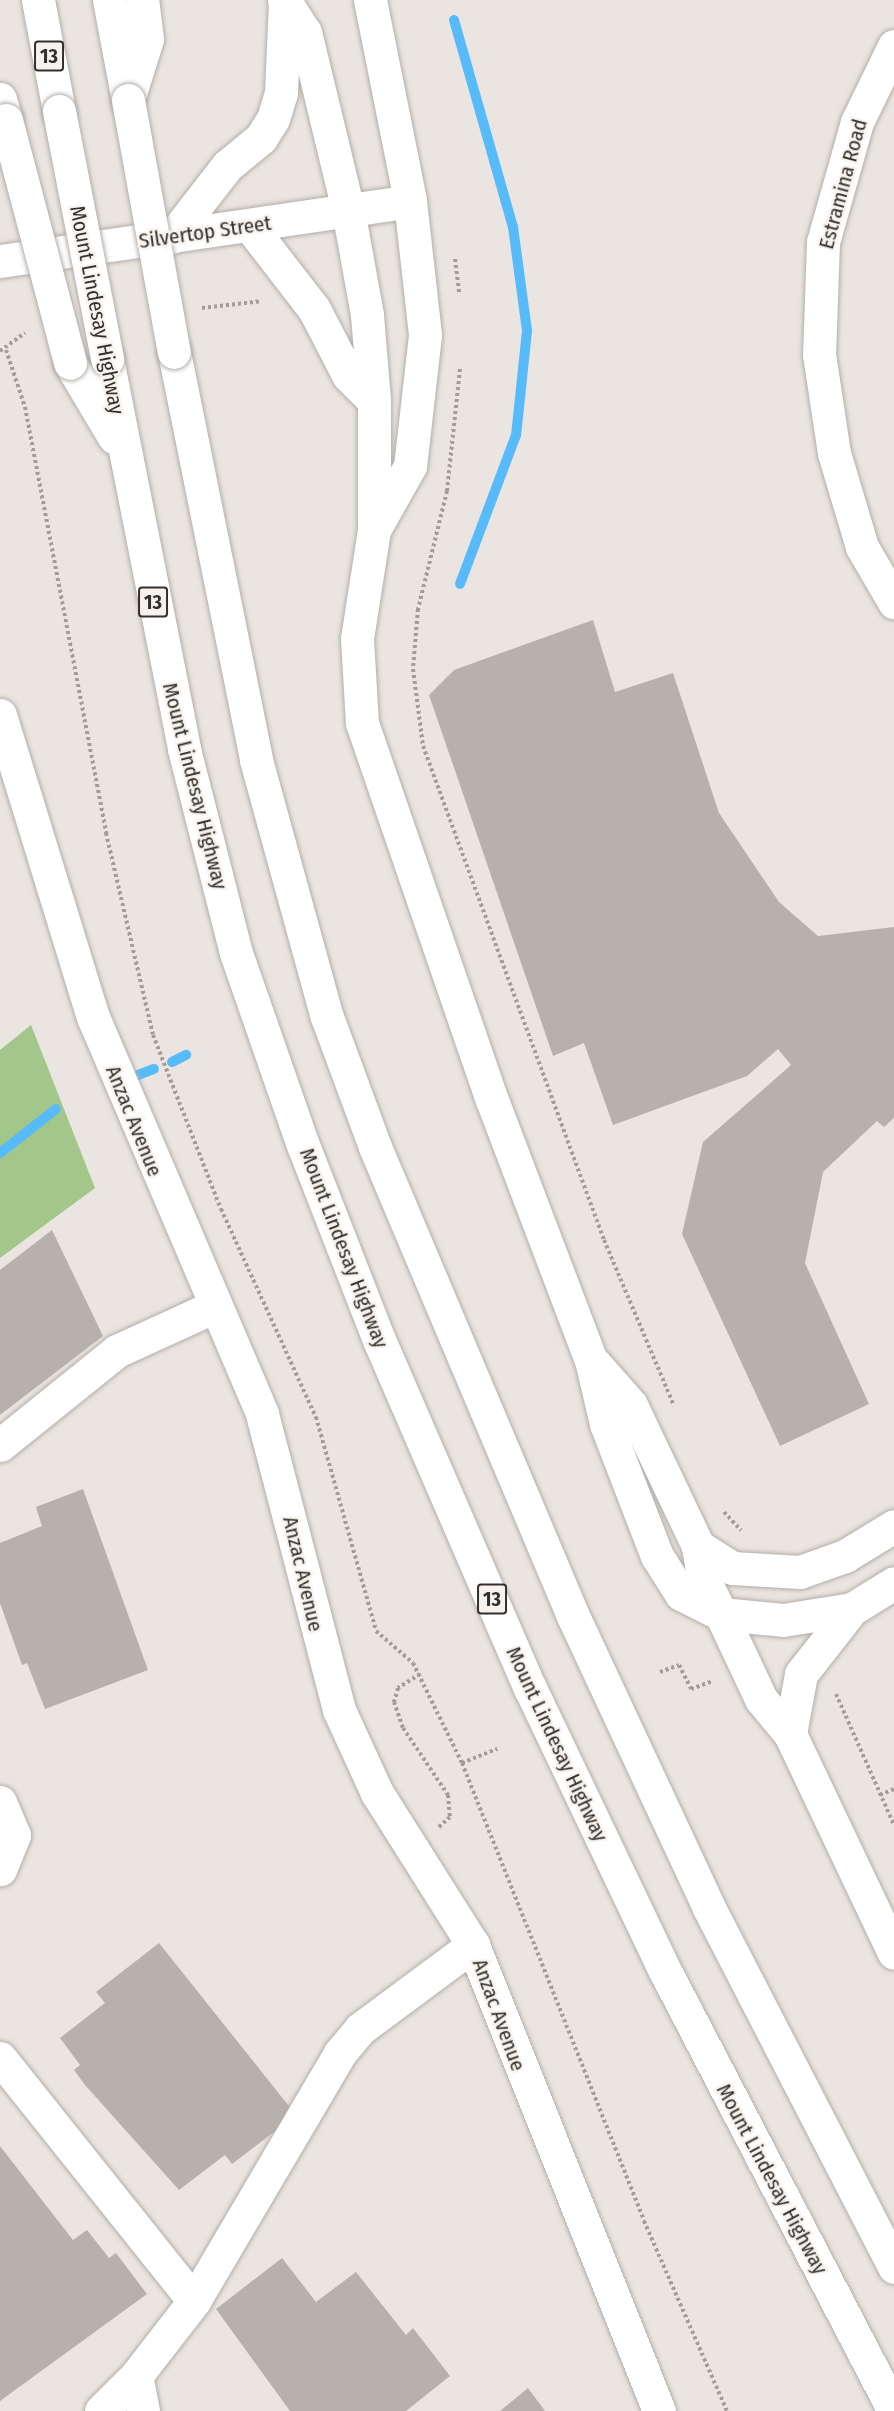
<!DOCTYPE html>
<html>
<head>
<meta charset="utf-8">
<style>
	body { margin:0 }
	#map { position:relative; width:894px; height:2411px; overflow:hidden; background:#eae5e0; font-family:"Fira Sans Condensed",sans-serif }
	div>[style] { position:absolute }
	.green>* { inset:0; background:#a3c68a }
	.stream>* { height:10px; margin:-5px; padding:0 5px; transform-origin:5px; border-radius:5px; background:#57bbf9 }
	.building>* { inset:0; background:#b6b1ad }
	.path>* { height:4px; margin-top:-2px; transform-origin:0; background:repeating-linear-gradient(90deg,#a19d99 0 3px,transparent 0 6px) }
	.roads { filter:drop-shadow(0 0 2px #b3aea9) drop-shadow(0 0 2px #b3aea9) }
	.minor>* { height:33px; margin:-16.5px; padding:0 16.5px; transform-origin:16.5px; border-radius:16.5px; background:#fff }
	.major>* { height:33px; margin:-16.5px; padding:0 16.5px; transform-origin:16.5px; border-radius:16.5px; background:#fff }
	.highway>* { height:33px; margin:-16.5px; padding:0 16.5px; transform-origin:16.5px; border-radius:16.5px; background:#fff }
	.bridges { filter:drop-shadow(0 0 2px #b3aea9) drop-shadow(0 0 2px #b3aea9) }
	.highway-bridge>* { height:33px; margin:-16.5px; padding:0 16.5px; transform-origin:16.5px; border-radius:16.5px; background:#fff }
	span { translate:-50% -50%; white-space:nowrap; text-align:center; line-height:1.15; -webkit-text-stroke:4.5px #f7f2ed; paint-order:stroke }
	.shield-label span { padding:2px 4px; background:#f7f2ed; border:2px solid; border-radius:4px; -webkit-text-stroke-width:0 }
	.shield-label { font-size:20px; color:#32302e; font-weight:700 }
	.street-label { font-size:21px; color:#32302e }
</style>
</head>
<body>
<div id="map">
	<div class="green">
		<i style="clip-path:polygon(31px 1025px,95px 1188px,0 1258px,0 1050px)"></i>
	</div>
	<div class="stream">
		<i style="left:454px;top:20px;width:215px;rotate:74.1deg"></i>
		<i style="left:513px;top:227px;width:105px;rotate:82.3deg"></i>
		<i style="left:527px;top:331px;width:105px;rotate:96deg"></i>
		<i style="left:516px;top:435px;width:159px;rotate:110.6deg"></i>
		<i style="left:172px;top:1062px;width:16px;rotate:-27deg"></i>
		<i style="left:138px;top:1075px;width:17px;rotate:-21deg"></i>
		<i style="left:0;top:1153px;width:71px;rotate:-38.2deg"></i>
	</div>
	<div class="building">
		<i style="clip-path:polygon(593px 620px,615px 692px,673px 673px,719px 813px,779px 902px,818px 936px,894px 927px,894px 1118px,884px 1127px,877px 1121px,823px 1172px,805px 1263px,869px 1404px,780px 1446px,682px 1234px,703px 1142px,791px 1065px,778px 1049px,747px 1076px,613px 1125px,584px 1043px,553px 1056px,429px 695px,454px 670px)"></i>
		<i style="clip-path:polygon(52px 1230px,103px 1336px,0 1415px,0 1270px)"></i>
		<i style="clip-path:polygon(83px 1489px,148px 1670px,45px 1709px,27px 1663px,22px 1665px,0 1603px,0 1543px,42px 1526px,36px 1507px)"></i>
		<i style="clip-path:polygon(159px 1943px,296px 2115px,232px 2164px,225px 2155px,179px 2190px,85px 2085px,74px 2070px,80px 2065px,60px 2038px,105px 2003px,96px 1992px)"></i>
		<i style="clip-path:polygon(0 2146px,73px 2240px,87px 2230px,109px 2258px,116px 2253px,147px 2294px,0 2401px)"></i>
		<i style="clip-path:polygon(282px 2258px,316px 2302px,356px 2272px,406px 2335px,413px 2328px,450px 2376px,406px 2411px,290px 2411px,216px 2309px)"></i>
		<i style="clip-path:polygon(528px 2388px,545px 2411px,500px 2411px)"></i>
	</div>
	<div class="path">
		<i style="left:455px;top:259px;width:34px;rotate:83deg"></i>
		<i style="left:202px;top:308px;width:60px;rotate:-6.7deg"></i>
		<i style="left:6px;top:350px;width:60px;rotate:71.6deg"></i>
		<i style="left:25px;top:407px;width:434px;rotate:79.2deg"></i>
		<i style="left:106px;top:833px;width:207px;rotate:76.9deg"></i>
		<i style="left:153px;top:1035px;width:187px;rotate:68.7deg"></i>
		<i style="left:221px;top:1209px;width:229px;rotate:65.5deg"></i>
		<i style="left:316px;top:1417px;width:222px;rotate:74.3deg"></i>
		<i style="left:376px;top:1631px;width:49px;rotate:40.9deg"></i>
		<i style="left:413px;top:1663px;width:111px;rotate:63.9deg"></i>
		<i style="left:462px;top:1763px;width:38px;rotate:-22deg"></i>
		<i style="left:0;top:351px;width:31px;rotate:-36deg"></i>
		<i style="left:460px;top:369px;width:123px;rotate:96.1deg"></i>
		<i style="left:447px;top:491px;width:122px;rotate:103.8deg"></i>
		<i style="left:418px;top:609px;width:60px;rotate:94.8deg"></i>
		<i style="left:413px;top:669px;width:78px;rotate:82.6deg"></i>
		<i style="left:423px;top:746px;width:526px;rotate:69.88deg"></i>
		<i style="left:604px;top:1240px;width:180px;rotate:67.1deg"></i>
		<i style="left:724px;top:1512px;width:25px;rotate:47deg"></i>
		<i style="left:660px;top:1672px;width:20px;rotate:-20deg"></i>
		<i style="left:679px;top:1665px;width:27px;rotate:63deg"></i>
		<i style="left:691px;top:1689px;width:23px;rotate:-20deg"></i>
		<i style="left:420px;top:1674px;width:26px;rotate:148deg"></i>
		<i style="left:398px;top:1688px;width:15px;rotate:106deg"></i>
		<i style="left:394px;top:1702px;width:28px;rotate:71deg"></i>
		<i style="left:403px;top:1728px;width:81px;rotate:56.1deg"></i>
		<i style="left:448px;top:1795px;width:22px;rotate:85deg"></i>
		<i style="left:450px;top:1817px;width:15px;rotate:138deg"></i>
		<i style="left:836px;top:1694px;width:143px;rotate:66.1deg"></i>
		<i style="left:462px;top:1763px;width:493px;rotate:68.3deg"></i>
		<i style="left:644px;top:2221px;width:207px;rotate:66.4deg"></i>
		<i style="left:880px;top:1795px;width:15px;rotate:-23deg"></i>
	</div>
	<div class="roads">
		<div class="minor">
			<i style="left:284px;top:0;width:38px;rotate:57deg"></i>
			<i style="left:305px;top:32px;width:183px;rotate:76.4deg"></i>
			<i style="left:894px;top:46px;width:85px;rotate:116deg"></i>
			<i style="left:857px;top:122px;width:125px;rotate:105.8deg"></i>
			<i style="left:823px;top:242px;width:112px;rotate:92deg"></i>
			<i style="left:819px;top:354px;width:100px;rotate:81.4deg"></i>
			<i style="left:834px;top:453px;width:98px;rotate:73.4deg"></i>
			<i style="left:862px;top:547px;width:64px;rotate:59.8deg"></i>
			<i style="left:0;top:1445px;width:150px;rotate:-38.8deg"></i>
			<i style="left:117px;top:1351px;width:106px;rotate:-24.6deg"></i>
			<i style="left:698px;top:1546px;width:40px;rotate:32.9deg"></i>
			<i style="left:732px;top:1568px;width:68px;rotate:3.4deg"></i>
			<i style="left:800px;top:1572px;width:48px;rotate:-19.6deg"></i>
			<i style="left:845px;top:1556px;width:57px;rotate:-31.5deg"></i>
			<i style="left:721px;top:1614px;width:62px;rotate:5.5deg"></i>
			<i style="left:783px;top:1620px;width:70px;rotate:-9.1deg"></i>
			<i style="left:852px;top:1609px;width:49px;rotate:-31.8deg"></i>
			<i style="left:0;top:1802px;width:36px;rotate:67deg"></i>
			<i style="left:14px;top:1835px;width:37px;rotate:112deg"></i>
			<i style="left:0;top:2058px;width:311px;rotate:51.4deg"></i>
			<i style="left:101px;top:2411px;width:49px;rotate:-45deg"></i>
			<i style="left:143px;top:2411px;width:36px;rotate:-101deg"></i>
			<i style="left:136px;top:2376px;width:95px;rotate:-52.3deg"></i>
			<i style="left:194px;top:2301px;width:288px;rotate:-59.5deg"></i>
			<i style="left:340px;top:2053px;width:31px;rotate:-50deg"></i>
			<i style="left:360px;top:2029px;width:141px;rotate:-36.6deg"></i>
		</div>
		<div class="major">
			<i style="left:370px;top:0;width:205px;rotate:78.7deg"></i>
			<i style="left:410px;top:201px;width:135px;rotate:83.6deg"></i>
			<i style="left:425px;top:335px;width:132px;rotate:96.5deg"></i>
			<i style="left:410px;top:466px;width:71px;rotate:119.4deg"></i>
			<i style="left:348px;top:210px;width:107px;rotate:79.7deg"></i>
			<i style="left:367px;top:315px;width:86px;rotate:85.3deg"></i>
			<i style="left:374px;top:401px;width:129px;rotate:90deg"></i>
			<i style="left:374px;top:530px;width:110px;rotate:98.9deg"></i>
			<i style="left:357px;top:639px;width:84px;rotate:86.6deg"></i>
			<i style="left:362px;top:723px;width:399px;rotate:71deg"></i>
			<i style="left:492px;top:1100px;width:278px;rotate:69.2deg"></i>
			<i style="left:591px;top:1360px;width:66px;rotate:76.8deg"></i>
			<i style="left:606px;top:1424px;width:142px;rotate:68.9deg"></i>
			<i style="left:657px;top:1556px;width:45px;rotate:57.7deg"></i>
			<i style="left:681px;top:1594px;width:45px;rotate:26.6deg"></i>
			<i style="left:249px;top:225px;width:106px;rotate:52.3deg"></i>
			<i style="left:314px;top:309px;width:74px;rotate:62.7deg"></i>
			<i style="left:348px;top:375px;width:37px;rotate:45deg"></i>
			<i style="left:172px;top:237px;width:90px;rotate:-52.2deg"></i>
			<i style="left:227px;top:166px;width:44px;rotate:-39.5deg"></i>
			<i style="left:261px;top:138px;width:22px;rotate:-58deg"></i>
			<i style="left:273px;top:119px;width:27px;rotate:-73deg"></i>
			<i style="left:281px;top:93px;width:90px;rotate:-87.5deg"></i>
			<i style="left:0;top:261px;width:414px;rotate:-8.3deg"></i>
			<i style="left:0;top:715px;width:316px;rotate:72.9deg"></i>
			<i style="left:93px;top:1017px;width:431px;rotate:66.9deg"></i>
			<i style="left:262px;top:1414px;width:306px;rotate:75.4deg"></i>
			<i style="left:339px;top:1710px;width:91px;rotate:65.4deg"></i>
			<i style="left:377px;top:1793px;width:180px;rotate:57.7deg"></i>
			<i style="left:473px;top:1945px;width:502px;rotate:68.24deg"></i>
			<i style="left:594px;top:1363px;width:56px;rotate:48.6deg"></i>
			<i style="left:631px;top:1405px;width:156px;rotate:64.6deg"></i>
			<i style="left:698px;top:1546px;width:31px;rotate:81deg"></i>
			<i style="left:703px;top:1577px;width:41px;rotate:64.1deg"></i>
			<i style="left:721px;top:1614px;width:94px;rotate:64.8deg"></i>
			<i style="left:761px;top:1699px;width:45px;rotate:50.4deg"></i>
			<i style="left:790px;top:1734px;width:242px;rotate:64.6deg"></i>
			<i style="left:790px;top:1734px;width:61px;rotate:-79.6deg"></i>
			<i style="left:801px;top:1674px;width:83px;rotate:-51.9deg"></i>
		</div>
		<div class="highway">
			<i style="left:38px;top:0;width:113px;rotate:79.3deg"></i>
			<i style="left:109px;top:0;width:97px;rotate:79.3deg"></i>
			<i style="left:0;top:99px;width:22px;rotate:74deg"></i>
			<i style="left:128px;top:100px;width:64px;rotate:-72.7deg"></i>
			<i style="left:147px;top:39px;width:39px;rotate:-97deg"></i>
			<i style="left:174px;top:352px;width:416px;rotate:78.6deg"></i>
			<i style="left:256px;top:760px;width:267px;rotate:74.6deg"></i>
			<i style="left:327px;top:1017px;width:139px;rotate:69.7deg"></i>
			<i style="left:375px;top:1147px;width:509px;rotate:67.11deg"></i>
			<i style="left:573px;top:1616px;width:322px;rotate:65deg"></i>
			<i style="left:709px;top:1908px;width:404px;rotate:62.7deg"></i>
			<i style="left:107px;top:359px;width:398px;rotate:78.8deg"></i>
			<i style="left:184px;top:749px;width:211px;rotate:75.7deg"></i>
			<i style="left:236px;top:953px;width:203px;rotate:70.8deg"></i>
			<i style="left:303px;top:1145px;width:212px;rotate:68.7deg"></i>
			<i style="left:380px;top:1342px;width:377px;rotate:66.6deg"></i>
			<i style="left:530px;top:1688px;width:314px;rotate:64.5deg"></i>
			<i style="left:665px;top:1971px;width:496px;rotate:62.5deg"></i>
			<i style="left:70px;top:363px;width:86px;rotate:59.3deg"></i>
		</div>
	</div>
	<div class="bridges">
		<div class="highway-bridge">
			<i style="left:128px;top:100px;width:256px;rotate:79.7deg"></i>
			<i style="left:59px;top:111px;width:253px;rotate:79deg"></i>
			<i style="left:6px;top:120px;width:251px;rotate:75.2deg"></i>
		</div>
	</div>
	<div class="shield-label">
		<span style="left:49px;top:56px">13</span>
		<span style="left:153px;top:602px">13</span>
		<span style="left:492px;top:1599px">13</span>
	</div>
	<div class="street-label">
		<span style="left:843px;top:184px;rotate:-75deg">Estramina Road</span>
		<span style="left:205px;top:232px;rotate:-8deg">Silvertop Street</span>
		<span style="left:97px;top:310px;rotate:79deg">Mount Lindesay Highway</span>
		<span style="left:195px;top:786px;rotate:76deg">Mount Lindesay Highway</span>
		<span style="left:134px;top:1121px;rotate:68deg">Anzac Avenue</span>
		<span style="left:344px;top:1248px;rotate:69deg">Mount Lindesay Highway</span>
		<span style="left:303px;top:1574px;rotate:77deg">Anzac Avenue</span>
		<span style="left:557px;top:1744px;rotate:65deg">Mount Lindesay Highway</span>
		<span style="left:499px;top:2015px;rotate:70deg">Anzac Avenue</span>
		<span style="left:772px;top:2179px;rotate:62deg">Mount Lindesay Highway</span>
	</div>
</div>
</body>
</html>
